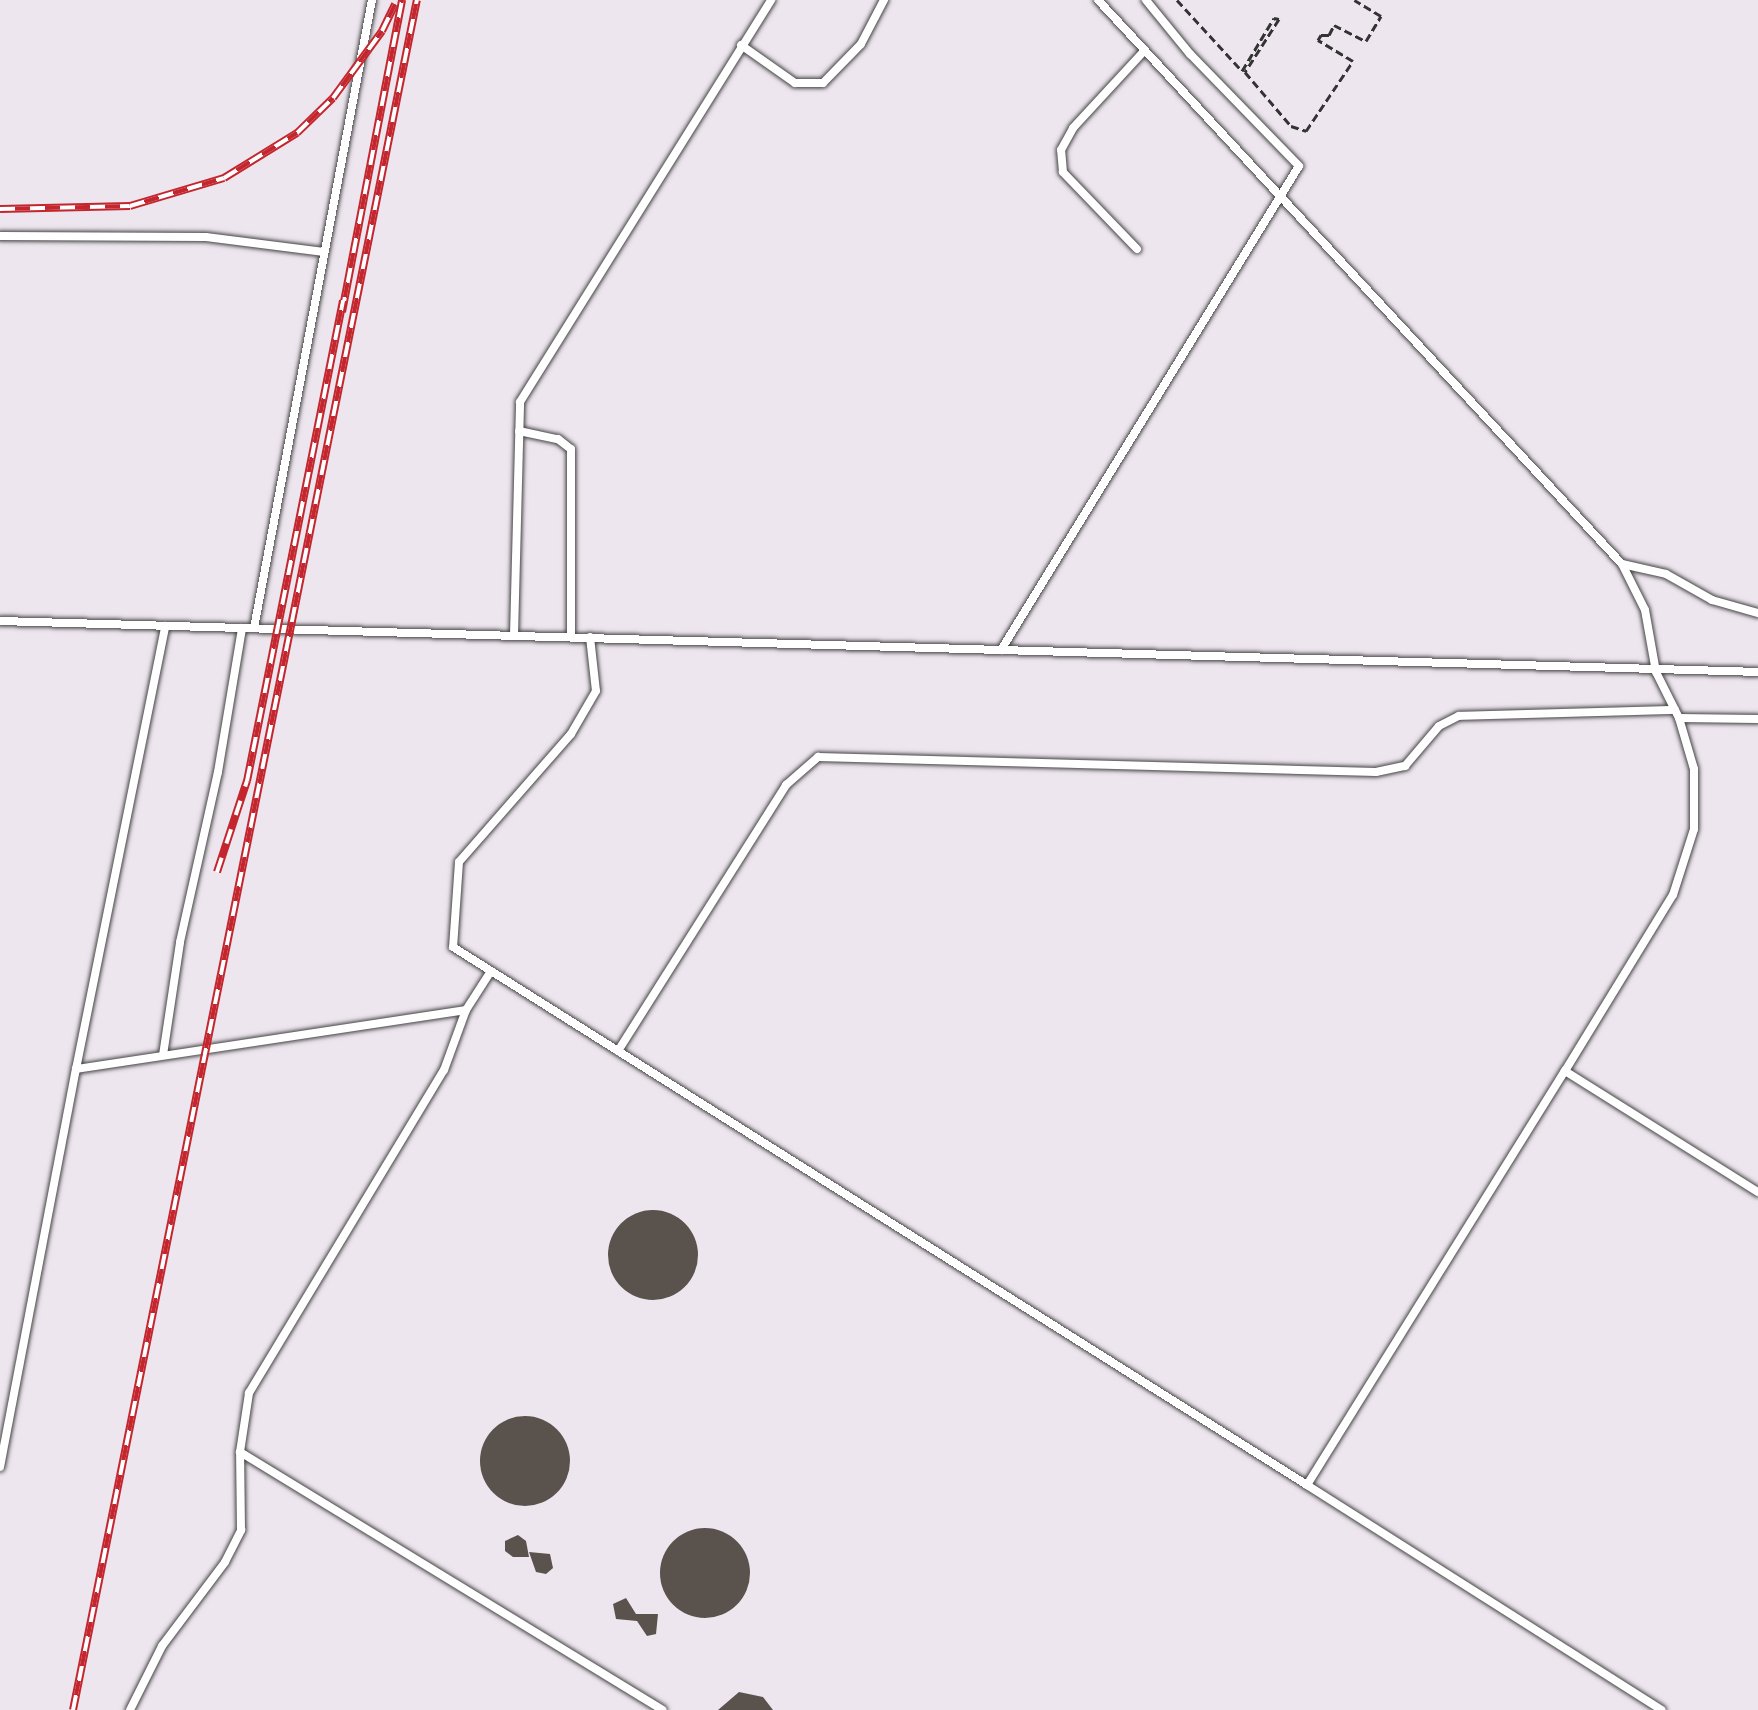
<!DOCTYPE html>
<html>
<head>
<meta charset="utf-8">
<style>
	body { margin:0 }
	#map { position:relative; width:1758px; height:1710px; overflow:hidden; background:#fffdf5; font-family:"Source Serif 4",serif }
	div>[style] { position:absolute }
	.industrial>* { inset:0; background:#eee6ef; transform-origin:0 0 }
	.building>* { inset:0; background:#5a524d }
	.round { border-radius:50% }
	.path>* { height:3px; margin-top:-1.5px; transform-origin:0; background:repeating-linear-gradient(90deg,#333 0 8px,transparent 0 12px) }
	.roads { filter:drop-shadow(0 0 2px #444) drop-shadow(0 0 2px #444) }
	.service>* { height:8px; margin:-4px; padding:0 4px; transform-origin:4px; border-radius:4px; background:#fff }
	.rail>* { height:8px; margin-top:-4px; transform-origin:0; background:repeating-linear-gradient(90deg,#fff 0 15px,#c4262e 0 30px); box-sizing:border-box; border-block:2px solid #c4262e }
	span { translate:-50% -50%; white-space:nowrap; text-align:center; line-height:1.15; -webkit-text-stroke:8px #fff; paint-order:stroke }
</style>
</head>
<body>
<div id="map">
	<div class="industrial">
		<i style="left:0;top:0;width:1758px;height:1710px"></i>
	</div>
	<div class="building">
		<i class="round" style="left:608px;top:1210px;width:90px;height:90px"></i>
		<i class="round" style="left:480px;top:1416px;width:90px;height:90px"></i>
		<i class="round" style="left:660px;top:1528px;width:90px;height:90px"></i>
		<i style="clip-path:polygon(518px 1535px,526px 1541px,529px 1557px,513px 1557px,505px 1551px,505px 1541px)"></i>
		<i style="clip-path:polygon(529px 1552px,550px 1554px,553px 1568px,546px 1574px,536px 1572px)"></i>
		<i style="clip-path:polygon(626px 1598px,636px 1614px,658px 1614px,656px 1634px,647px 1636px,637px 1621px,616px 1619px,613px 1604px)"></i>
		<i style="clip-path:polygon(739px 1692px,763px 1697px,773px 1710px,718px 1710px)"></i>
	</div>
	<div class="path">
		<i style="left:1177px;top:0;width:96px;rotate:47.5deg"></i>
		<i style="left:1242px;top:71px;width:62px;rotate:-58.9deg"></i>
		<i style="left:1274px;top:18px;width:5px;rotate:11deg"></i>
		<i style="left:1279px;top:19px;width:63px;rotate:122.7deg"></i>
		<i style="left:1245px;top:72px;width:71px;rotate:49.6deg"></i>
		<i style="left:1291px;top:126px;width:16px;rotate:18deg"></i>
		<i style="left:1306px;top:131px;width:84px;rotate:-56.1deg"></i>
		<i style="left:1353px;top:61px;width:41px;rotate:-149deg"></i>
		<i style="left:1318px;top:40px;width:6px;rotate:-59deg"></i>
		<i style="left:1321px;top:35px;width:8px"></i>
		<i style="left:1329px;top:35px;width:11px;rotate:-63deg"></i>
		<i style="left:1334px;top:25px;width:36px;rotate:27deg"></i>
		<i style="left:1366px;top:41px;width:29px;rotate:-59deg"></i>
		<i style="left:1381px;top:16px;width:31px;rotate:-149deg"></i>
	</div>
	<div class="roads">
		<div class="service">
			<i style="left:1098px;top:0;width:770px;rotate:47.11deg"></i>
			<i style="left:1622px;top:564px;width:51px;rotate:63.4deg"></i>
			<i style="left:1645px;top:610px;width:63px;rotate:79.9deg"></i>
			<i style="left:1656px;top:672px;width:51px;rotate:63.4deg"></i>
			<i style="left:1679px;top:718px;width:79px;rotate:0.7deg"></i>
			<i style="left:741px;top:45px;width:66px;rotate:35.1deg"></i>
			<i style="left:795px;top:83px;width:28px"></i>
			<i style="left:823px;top:83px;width:54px;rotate:-45.7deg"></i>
			<i style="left:861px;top:44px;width:50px;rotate:-62.4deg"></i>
			<i style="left:0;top:236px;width:206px;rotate:0.3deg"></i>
			<i style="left:206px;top:237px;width:119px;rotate:7.2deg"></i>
			<i style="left:1137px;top:249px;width:107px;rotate:-133.9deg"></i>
			<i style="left:1063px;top:172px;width:22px;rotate:-95deg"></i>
			<i style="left:1061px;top:150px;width:25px;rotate:-61deg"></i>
			<i style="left:1073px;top:128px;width:106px;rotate:-47.3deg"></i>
			<i style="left:519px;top:431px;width:40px;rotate:12deg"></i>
			<i style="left:558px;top:439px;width:16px;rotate:38deg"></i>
			<i style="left:571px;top:449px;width:187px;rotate:90deg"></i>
			<i style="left:1622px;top:564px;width:45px;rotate:12.8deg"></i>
			<i style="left:1666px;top:574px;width:53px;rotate:29.5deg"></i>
			<i style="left:1712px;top:600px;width:48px;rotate:15.8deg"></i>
			<i style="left:0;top:621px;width:1759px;rotate:1.66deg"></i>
			<i style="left:254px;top:628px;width:639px;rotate:-79.36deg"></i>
			<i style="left:514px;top:635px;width:233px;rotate:-88.5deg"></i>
			<i style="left:520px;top:402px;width:474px;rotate:-58deg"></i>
			<i style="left:590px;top:637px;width:54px;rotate:83.7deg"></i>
			<i style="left:596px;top:691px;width:50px;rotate:120.2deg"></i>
			<i style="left:571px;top:734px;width:170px;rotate:131.2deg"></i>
			<i style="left:459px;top:862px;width:85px;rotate:94deg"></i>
			<i style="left:453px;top:947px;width:1009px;rotate:32.21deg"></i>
			<i style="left:1307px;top:1485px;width:488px;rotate:-58.1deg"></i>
			<i style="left:1565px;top:1071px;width:228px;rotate:32.1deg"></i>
			<i style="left:1001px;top:650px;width:568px;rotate:-58.38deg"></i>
			<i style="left:1299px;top:166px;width:156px;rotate:-134.2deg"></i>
			<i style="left:1190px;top:54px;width:70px;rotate:-129.2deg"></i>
			<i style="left:618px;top:1051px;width:315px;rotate:-57.7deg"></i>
			<i style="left:786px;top:785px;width:43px;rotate:-41.2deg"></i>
			<i style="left:818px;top:757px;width:558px;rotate:1.54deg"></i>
			<i style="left:1376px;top:772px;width:30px;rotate:-12deg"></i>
			<i style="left:1405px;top:766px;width:52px;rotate:-49.6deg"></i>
			<i style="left:1439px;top:726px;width:22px;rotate:-27deg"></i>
			<i style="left:1459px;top:716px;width:216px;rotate:-1.6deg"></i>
			<i style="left:163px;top:1055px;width:114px;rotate:-81.4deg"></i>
			<i style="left:180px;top:942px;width:174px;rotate:-77.4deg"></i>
			<i style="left:218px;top:772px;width:146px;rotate:-80.5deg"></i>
			<i style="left:76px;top:1069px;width:452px;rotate:-78.6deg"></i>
			<i style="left:1565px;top:1071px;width:206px;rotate:-58.5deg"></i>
			<i style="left:1673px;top:895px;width:69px;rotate:-72.3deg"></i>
			<i style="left:1694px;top:829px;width:60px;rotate:-90deg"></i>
			<i style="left:1694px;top:769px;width:53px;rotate:-106.4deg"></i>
			<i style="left:240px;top:1452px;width:495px;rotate:31.4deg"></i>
			<i style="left:0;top:1467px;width:405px;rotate:-79.2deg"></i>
			<i style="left:76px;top:1069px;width:394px;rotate:-8.6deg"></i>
			<i style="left:466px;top:1010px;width:46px;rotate:-57.3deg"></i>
			<i style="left:1307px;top:1485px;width:420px;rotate:32.4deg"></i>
			<i style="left:130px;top:1710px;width:72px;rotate:-63.4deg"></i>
			<i style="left:162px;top:1646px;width:105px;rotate:-53.1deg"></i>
			<i style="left:225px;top:1562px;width:36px;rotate:-63deg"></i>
			<i style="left:241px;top:1530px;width:78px;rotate:-90.7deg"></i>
			<i style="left:240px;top:1452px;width:60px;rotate:-81.3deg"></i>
			<i style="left:249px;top:1393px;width:377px;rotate:-58.9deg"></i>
			<i style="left:444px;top:1070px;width:64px;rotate:-69.9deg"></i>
		</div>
	</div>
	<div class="rail">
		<i style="left:0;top:209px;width:130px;rotate:-1.3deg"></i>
		<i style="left:130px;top:206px;width:98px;rotate:-16.6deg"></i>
		<i style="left:224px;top:178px;width:86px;rotate:-31.7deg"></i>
		<i style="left:297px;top:133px;width:50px;rotate:-44.2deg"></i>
		<i style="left:333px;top:98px;width:83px;rotate:-53.8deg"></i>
		<i style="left:382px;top:31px;width:30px;rotate:-64deg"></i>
		<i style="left:342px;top:312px;width:318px;rotate:-79.1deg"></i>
		<i style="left:217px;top:872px;width:96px;rotate:-71.8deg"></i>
		<i style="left:247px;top:781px;width:490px;rotate:-78.7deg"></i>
		<i style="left:73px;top:1710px;width:1744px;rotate:-78.63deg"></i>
	</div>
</div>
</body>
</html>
